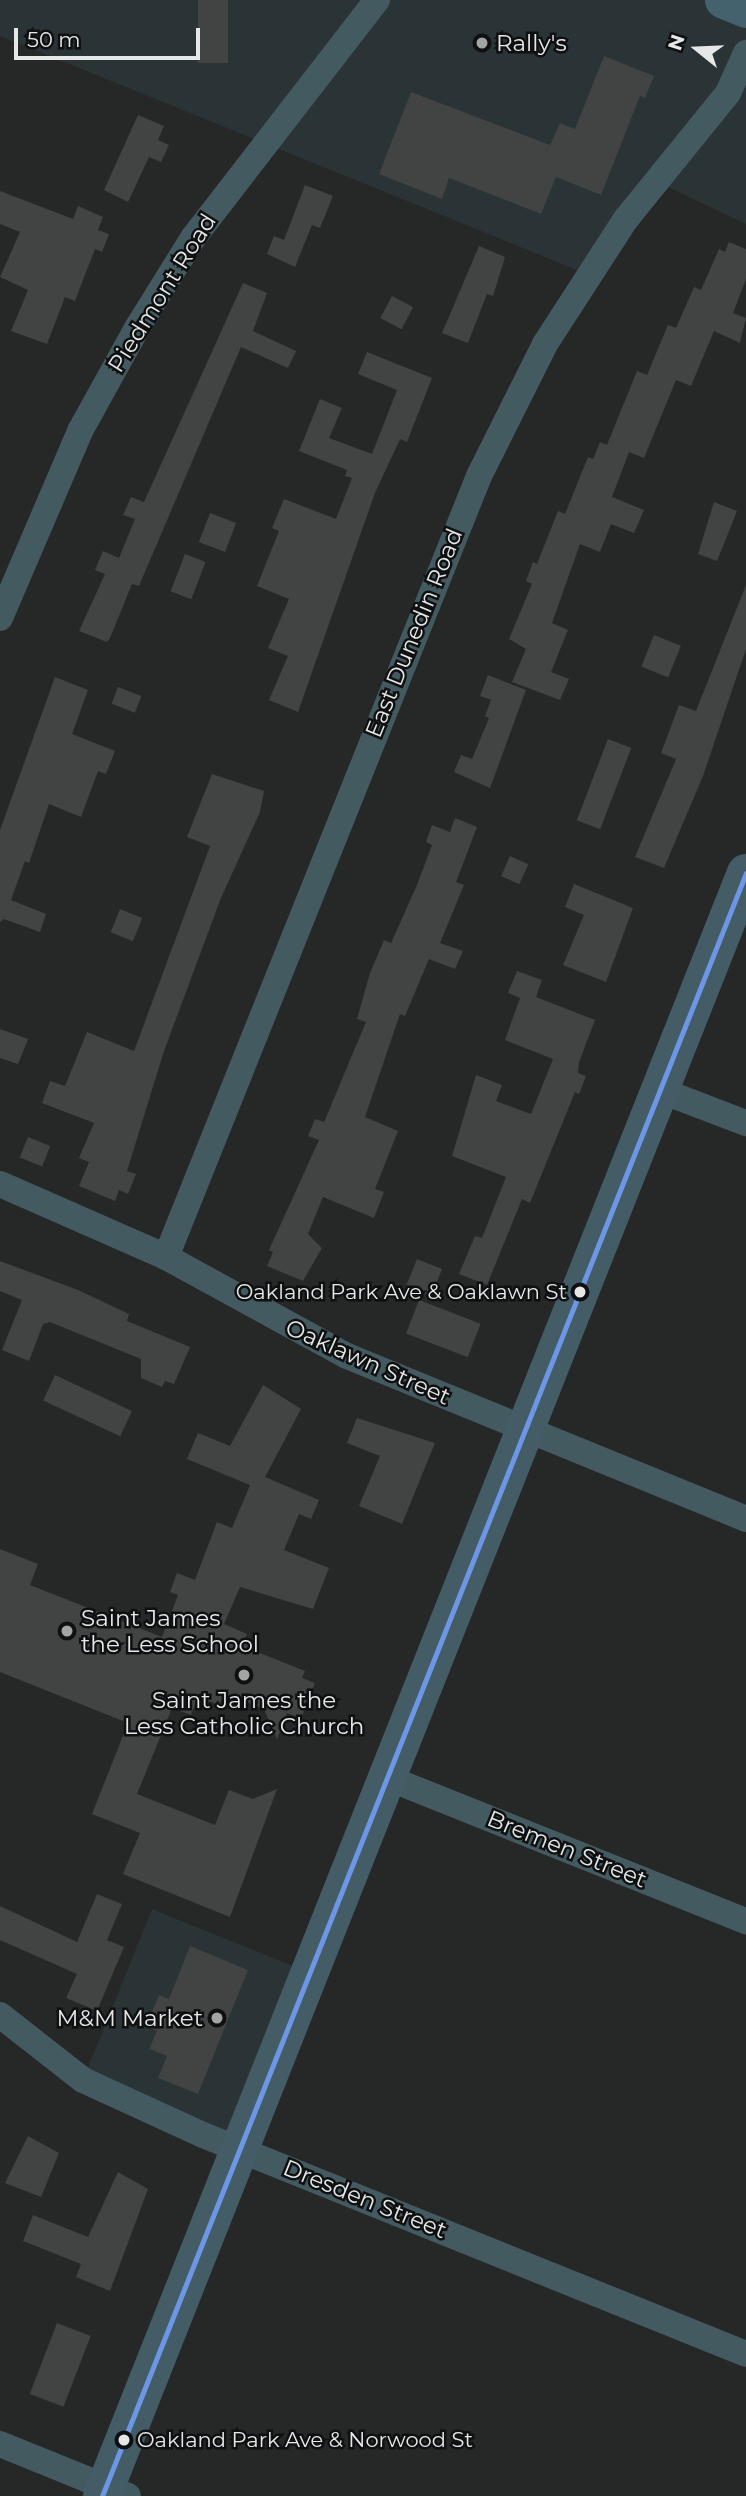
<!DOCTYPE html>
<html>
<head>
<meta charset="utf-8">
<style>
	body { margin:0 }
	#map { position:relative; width:746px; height:2496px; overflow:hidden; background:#262727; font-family:Montserrat,sans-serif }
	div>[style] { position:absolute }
	.built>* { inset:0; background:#2a3335; transform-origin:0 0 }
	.building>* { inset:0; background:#424343; transform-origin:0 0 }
	.minor>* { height:26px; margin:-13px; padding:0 13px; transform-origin:13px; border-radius:13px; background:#445a61 }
	.secondary>* { height:38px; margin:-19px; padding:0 19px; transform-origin:19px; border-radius:19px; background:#435c66 }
	.primary>* { height:38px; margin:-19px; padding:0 19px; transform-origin:19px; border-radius:19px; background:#44626d }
	.bus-1>* { height:5px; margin:-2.5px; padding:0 2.5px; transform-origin:2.5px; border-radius:2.5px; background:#6d97e6 }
	.dots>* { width:19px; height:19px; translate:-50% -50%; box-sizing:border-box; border:4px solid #0f1011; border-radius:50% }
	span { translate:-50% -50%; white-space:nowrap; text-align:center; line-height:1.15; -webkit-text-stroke:5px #0f1011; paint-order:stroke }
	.bus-label { font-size:21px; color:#e6e8e8 }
	.right { translate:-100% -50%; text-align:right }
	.left { translate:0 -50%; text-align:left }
	.poi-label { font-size:23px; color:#e6e8e8 }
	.street-label { font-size:23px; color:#e6e8e8 }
	.north { position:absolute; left:662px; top:14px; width:70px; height:70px; -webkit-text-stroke:5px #0f1011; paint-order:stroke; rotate:288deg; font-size:19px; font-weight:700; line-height:28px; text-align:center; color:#e6e8e8 }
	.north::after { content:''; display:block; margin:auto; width:24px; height:32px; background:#e6e8e8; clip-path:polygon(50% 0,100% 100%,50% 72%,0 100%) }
	.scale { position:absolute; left:14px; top:28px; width:186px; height:32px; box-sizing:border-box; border:4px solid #e6e8e8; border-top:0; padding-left:9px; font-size:21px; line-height:24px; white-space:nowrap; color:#e6e8e8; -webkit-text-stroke:5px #0f1011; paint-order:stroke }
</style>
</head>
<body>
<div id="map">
	<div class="built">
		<i style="clip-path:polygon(0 0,746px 0,746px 224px,653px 180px,582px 272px,0 36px)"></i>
		<i style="left:152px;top:1909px;width:167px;height:189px;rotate:22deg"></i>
	</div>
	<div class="building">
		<i style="left:198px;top:0;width:30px;height:63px"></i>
		<i style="clip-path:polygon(604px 56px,654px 76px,645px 98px,640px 96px,601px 195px,556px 177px,541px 214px,449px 178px,442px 199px,379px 174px,411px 92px,550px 145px,560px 123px,575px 129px)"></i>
		<i style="clip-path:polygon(138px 115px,164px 126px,158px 140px,169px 145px,161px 162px,149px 157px,128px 202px,104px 190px)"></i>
		<i style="clip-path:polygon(305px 185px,333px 196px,320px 228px,312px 225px,295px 267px,267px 254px,274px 236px,284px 240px)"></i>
		<i style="clip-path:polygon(0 191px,73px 219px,78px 206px,103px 217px,98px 230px,109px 234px,102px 252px,95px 249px,75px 301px,65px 297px,47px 344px,11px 331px,28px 290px,0 277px,20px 232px,0 224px)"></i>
		<i style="clip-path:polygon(729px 242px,746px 249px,746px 279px,733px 313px,746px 318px,740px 343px,714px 331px,691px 386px,676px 380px,644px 458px,629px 452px,612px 497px,644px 510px,634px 533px,611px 524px,600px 552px,580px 544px,552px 623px,568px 630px,551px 672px,569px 679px,560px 700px,512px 682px,526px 649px,509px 639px,532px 584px,526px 581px,533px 562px,537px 564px,558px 511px,565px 514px,588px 457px,593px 459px,600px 442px,607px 445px,637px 371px,647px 375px,668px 325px,676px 328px,694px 287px,701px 290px,719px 249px,725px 252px)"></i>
		<i style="clip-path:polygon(479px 246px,505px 257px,493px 296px,487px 294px,468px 343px,442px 333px)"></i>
		<i style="clip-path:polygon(243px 283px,267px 293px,253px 331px,296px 351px,288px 368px,241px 347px,139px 586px,132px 584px,110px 638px,107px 642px,79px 631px,105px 574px,95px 570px,103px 551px,119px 558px,135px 519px,123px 515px,131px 497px,144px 502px)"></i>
		<i style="left:392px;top:296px;width:24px;height:25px;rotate:28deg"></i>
		<i style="clip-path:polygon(367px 352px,432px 378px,407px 442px,400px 439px,375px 493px,298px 712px,269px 700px,288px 656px,268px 648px,289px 599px,257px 586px,279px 531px,272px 528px,284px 499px,336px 519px,352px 478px,345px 476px,347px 470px,299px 451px,320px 399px,342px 408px,329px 438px,372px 454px,397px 390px,358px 374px)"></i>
		<i style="clip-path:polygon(714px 502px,737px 511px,717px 561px,698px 554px)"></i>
		<i style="left:210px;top:513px;width:28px;height:31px;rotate:21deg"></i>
		<i style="left:185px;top:554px;width:22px;height:40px;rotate:21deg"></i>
		<i style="clip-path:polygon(746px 585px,746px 649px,703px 776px,664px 868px,635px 857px,676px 759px,661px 753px,679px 705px,696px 711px)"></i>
		<i style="left:654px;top:635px;width:29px;height:34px;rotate:22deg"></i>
		<i style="clip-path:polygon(488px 675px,526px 690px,490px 788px,454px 772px,461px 755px,472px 759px,489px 718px,485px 716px,491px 700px,480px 696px)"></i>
		<i style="clip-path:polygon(55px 677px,88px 690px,72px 734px,115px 751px,106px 774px,98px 771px,81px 817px,49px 804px,29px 863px,25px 861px,11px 900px,46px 914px,40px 932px,4px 919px,0 922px,0 830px)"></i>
		<i style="left:118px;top:687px;width:25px;height:18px;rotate:21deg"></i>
		<i style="left:608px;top:739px;width:25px;height:87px;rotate:21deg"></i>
		<i style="clip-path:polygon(212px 774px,264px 791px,260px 812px,221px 898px,164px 1051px,127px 1171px,136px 1174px,128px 1194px,119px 1190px,115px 1201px,79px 1186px,89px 1162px,79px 1158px,94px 1123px,42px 1103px,50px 1081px,65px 1086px,87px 1032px,134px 1051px,210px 846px,187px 837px)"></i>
		<i style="clip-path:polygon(455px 818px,477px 827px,456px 882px,464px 885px,440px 943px,463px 951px,455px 969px,429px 959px,405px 1016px,400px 1014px,365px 1117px,398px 1131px,375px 1189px,384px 1192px,374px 1218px,323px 1197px,308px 1234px,322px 1248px,303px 1281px,267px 1266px,273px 1252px,269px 1250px,319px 1140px,308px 1136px,315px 1119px,324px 1122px,366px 1022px,357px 1019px,370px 973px,384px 940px,391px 943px,417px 885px,432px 845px,426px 842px,432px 825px,450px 832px)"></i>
		<i style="left:510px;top:856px;width:20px;height:22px;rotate:24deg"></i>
		<i style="clip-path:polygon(574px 884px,633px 908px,606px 982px,563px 965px,584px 915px,565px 907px)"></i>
		<i style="left:120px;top:909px;width:24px;height:25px;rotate:22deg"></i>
		<i style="clip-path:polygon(517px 971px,542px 980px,536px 997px,595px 1020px,579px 1062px,578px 1073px,586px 1076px,579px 1094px,575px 1092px,530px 1203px,522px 1199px,487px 1285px,459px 1274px,475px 1236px,482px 1238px,506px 1177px,452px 1156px,476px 1075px,502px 1085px,496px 1101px,531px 1114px,553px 1059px,505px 1040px,520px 998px,508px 993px)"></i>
		<i style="clip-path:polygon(0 1029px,28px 1039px,18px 1064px,0 1058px)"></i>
		<i style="left:28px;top:1137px;width:24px;height:22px;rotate:22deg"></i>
		<i style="left:417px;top:1259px;width:27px;height:29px;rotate:22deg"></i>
		<i style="clip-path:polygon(0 1261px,78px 1290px,129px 1314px,127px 1321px,190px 1347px,174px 1384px,165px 1381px,162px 1387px,141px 1378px,141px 1359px,50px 1322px,43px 1324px,29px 1361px,2px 1350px,22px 1300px,0 1291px)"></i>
		<i style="left:419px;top:1300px;width:66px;height:36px;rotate:21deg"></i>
		<i style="left:55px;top:1375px;width:85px;height:28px;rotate:25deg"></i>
		<i style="clip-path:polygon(263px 1385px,301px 1409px,265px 1477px,319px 1500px,311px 1519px,299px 1514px,284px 1550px,329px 1568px,313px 1609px,240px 1587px,224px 1624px,247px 1634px,244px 1642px,255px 1651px,305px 1671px,302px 1678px,315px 1683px,301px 1719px,287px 1713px,277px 1739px,264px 1709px,235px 1697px,223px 1697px,219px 1705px,198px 1697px,191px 1715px,172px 1708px,137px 1794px,215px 1825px,229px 1790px,253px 1799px,277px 1789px,230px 1917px,123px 1874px,140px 1833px,92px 1814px,128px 1723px,0 1672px,0 1549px,38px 1564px,30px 1585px,162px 1637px,178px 1595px,170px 1592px,177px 1573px,195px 1580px,217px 1522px,232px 1528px,250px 1485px,187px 1459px,198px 1433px,230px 1446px)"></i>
		<i style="clip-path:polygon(357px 1418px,435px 1443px,402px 1524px,359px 1506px,380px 1456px,347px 1443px)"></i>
		<i style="clip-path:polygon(97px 1894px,122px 1904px,107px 1940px,124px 1947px,97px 2011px,66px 1998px,77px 1974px,0 1940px,0 1906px,77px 1942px)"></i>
		<i style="clip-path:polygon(190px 1946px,248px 1970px,198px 2094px,158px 2078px,167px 2056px,149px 2049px,157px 2031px,146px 2026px,159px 1995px,169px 1999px)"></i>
		<i style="clip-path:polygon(28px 2136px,59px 2153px,41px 2197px,5px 2183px)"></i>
		<i style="clip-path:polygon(118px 2172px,148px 2189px,110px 2291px,76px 2277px,81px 2264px,23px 2241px,33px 2215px,88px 2237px)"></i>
		<i style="left:57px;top:2323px;width:36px;height:76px;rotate:21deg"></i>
	</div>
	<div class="minor">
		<i style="left:0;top:618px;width:203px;rotate:-66.8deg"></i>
		<i style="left:80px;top:431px;width:118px;rotate:-61deg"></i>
		<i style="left:137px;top:328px;width:106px;rotate:-58.1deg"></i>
		<i style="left:193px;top:238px;width:301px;rotate:-52.3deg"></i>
		<i style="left:662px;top:1091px;width:90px;rotate:20.9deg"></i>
		<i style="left:0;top:1184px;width:181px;rotate:23.7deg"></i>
		<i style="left:166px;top:1257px;width:206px;rotate:28.7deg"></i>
		<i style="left:347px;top:1356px;width:431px;rotate:22.2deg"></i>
		<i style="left:166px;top:1257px;width:841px;rotate:-68.16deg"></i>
		<i style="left:479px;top:476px;width:148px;rotate:-63.4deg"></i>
		<i style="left:545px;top:344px;width:149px;rotate:-57.1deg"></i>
		<i style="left:626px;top:219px;width:162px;rotate:-51deg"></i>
		<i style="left:728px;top:93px;width:44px;rotate:-65.8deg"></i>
		<i style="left:388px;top:1778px;width:386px;rotate:21.8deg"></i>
		<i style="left:0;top:2015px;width:105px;rotate:38.1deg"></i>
		<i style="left:83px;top:2080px;width:132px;rotate:24.6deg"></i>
		<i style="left:203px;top:2135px;width:585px;rotate:21.96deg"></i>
		<i style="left:0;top:2444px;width:138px;rotate:22.1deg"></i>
	</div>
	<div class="secondary">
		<i style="left:102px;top:2496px;width:1746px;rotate:-68.36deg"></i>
	</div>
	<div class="primary">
		<i style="left:724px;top:0;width:24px;rotate:22deg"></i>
	</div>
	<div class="bus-1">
		<i style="left:102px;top:2496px;width:1746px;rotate:-68.36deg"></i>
	</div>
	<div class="dots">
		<i style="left:482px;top:43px;background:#a3a4a4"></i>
		<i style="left:580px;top:1292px;background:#e6e8e8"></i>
		<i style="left:67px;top:1631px;background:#a3a4a4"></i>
		<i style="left:244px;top:1675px;background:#a3a4a4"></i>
		<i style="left:217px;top:2018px;background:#a3a4a4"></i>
		<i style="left:124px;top:2440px;background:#e6e8e8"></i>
	</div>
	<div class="bus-label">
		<span class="right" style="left:567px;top:1292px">Oakland Park Ave &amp; Oaklawn St</span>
		<span class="left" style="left:137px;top:2440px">Oakland Park Ave &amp; Norwood St</span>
	</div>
	<div class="poi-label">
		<span class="left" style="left:496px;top:43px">Rally's</span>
		<span class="left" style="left:81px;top:1631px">Saint James<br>the Less School</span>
		<span style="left:244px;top:1713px">Saint James the<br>Less Catholic Church</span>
		<span class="right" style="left:203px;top:2018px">M&amp;M Market</span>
	</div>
	<div class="street-label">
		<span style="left:162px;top:293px;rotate:-58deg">Piedmont Road</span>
		<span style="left:414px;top:633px;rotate:-68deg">East Dunedin Road</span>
		<span style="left:368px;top:1362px;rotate:24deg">Oaklawn Street</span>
		<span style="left:567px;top:1849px;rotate:22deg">Bremen Street</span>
		<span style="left:365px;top:2199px;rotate:22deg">Dresden Street</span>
	</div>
	<div class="north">N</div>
	<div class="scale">50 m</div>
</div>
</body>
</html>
